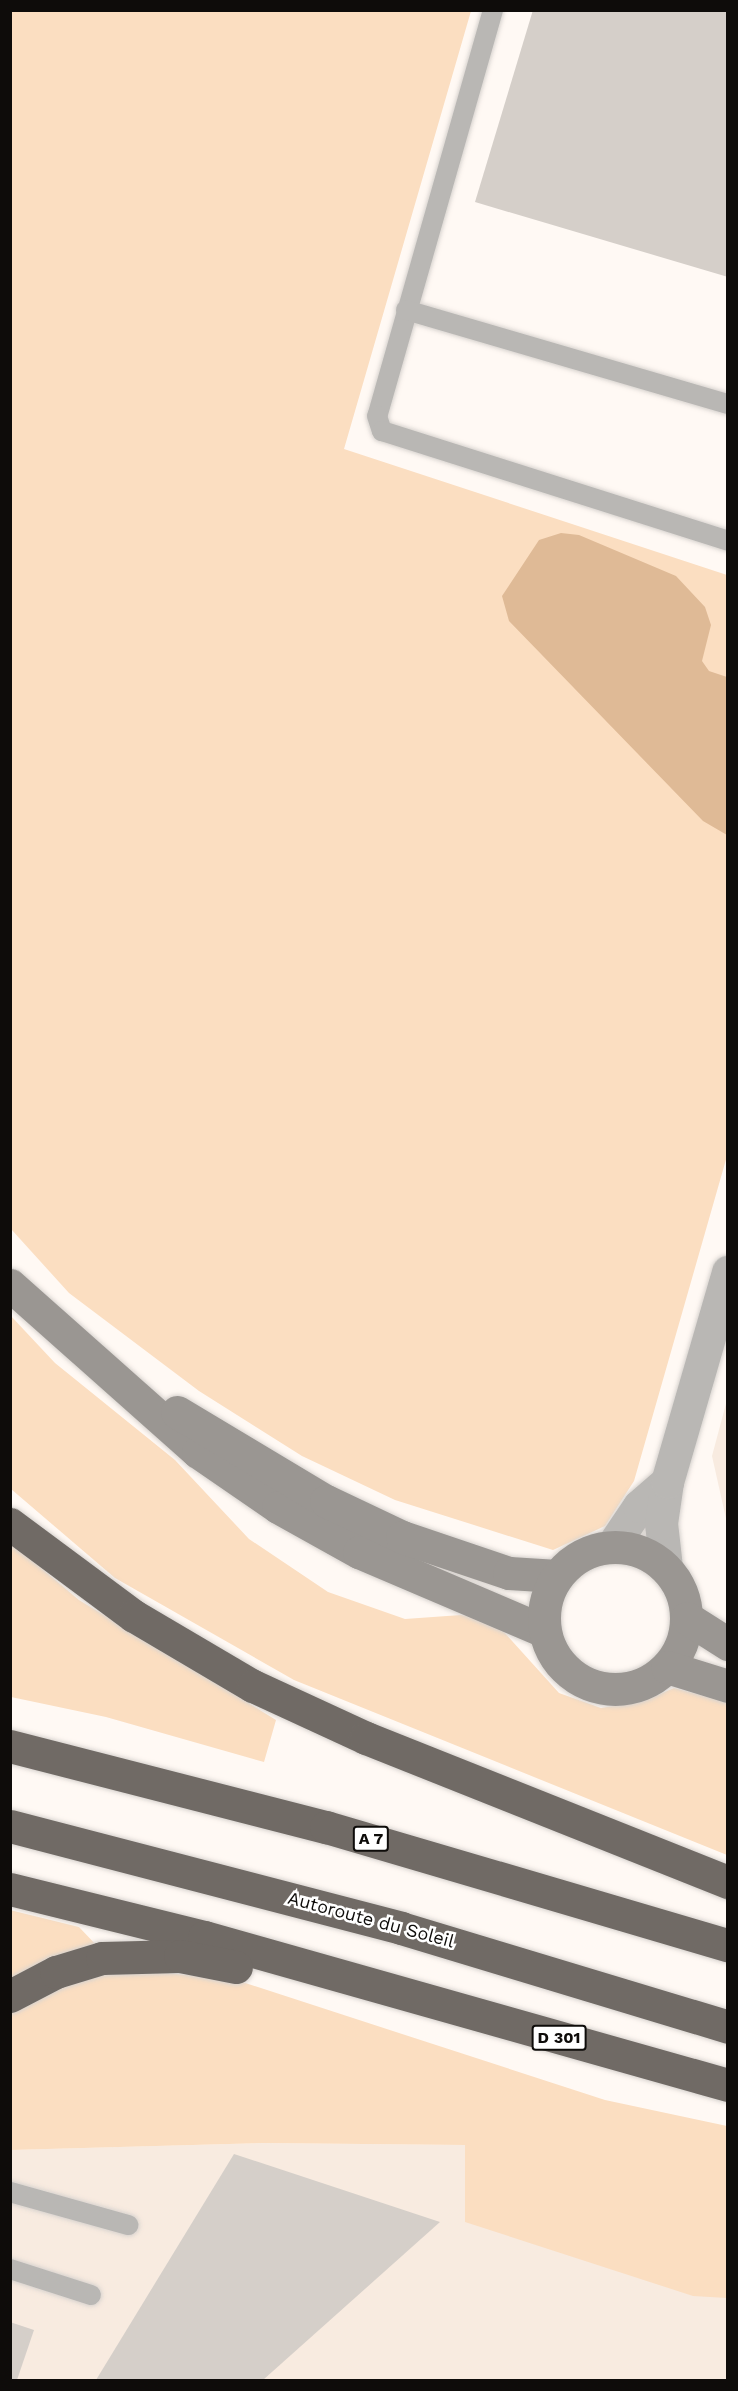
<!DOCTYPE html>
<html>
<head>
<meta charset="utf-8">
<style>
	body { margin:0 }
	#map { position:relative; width:738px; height:2391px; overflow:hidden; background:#fff9f4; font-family:"Work Sans",sans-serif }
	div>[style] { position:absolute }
	.built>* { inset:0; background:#f8ebe0 }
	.green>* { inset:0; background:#fbdec1 }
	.water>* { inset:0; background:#dfba96 }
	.building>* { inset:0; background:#d5cfc9 }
	.roads { filter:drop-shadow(0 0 2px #d8d3cf) drop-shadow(0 0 2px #d8d3cf) }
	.service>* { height:20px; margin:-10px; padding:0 10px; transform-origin:10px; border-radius:10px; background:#b9b7b4 }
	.minor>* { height:33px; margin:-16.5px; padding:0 16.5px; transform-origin:16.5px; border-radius:16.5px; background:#b9b7b4 }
	.secondary>* { height:33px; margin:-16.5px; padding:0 16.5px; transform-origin:16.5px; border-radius:16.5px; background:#9a9692 }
	.secondary>.ring { margin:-16.5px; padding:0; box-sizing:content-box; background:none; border:33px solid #9a9692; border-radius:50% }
	.motorway>* { height:33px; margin:-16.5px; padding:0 16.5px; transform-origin:16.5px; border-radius:16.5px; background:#706a65 }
	span { translate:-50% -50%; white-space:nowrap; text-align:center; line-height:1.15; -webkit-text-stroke:5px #fff; paint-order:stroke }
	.shield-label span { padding:2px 4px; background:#fff; border:2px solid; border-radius:4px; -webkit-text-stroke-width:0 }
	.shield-label { font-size:16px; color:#0e0c0a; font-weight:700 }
	.street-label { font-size:18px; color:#0e0c0a }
	.frame { position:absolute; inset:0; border:12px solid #0e0c0a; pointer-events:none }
</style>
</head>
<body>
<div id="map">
	<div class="built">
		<i style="clip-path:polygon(727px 1400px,727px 1523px,712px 1456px)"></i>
		<i style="clip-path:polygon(262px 2143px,466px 2145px,727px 2200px,727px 2380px,11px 2380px,10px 2150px)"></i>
	</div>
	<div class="green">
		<i style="clip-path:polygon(11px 11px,471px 11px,344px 449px,727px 575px,727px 1156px,634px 1481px,605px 1526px,553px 1550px,395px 1500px,302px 1456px,199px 1391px,69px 1293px,11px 1229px)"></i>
		<i style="clip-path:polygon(10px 1315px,55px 1363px,175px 1460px,249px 1539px,328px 1592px,405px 1619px,461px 1615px,495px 1622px,559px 1693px,601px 1708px,644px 1701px,674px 1688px,727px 1702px,727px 1855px,294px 1680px,115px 1578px,11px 1489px)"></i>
		<i style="clip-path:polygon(10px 1542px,79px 1600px,276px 1720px,264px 1762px,106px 1717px,11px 1697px)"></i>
		<i style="clip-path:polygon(10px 1910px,79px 1927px,119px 1969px,233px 1979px,605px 2100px,727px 2126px,727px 2298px,693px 2296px,465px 2222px,465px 2145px,262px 2143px,11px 2150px)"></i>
	</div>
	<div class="water">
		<i style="clip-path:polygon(561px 533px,579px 535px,676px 576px,705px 607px,711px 625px,702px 661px,709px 671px,727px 677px,727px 835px,703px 821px,509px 621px,502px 596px,539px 540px)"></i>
	</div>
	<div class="building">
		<i style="clip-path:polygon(533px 10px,728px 10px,728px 277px,475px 202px)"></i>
		<i style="clip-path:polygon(234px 2154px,440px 2222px,263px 2380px,96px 2380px)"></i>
		<i style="clip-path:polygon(10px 2322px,34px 2330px,17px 2380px,10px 2380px)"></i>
	</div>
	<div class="roads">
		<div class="service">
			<i style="left:493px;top:10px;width:422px;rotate:105.9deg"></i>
			<i style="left:377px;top:416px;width:16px;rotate:72deg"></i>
			<i style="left:382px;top:431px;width:363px;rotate:17.6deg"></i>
			<i style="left:406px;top:310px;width:335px;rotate:16.3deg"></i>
			<i style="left:10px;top:2192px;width:123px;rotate:15.6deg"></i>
			<i style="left:10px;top:2269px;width:85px;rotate:17.8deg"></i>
		</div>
		<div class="minor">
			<i style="left:612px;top:1546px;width:48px;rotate:-56deg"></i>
			<i style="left:639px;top:1506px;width:37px;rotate:-41deg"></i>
			<i style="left:666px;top:1567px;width:44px;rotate:-96.5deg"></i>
			<i style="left:661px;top:1523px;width:41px;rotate:-81.7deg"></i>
			<i style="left:667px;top:1482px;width:219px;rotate:-73.8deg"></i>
		</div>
		<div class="secondary">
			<i style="left:10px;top:1285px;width:251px;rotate:41.6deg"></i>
			<i style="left:198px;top:1452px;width:97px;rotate:34.5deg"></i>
			<i style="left:278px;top:1507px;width:93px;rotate:29.1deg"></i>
			<i style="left:359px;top:1552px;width:201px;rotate:23.1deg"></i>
			<i style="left:177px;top:1412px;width:174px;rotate:30.9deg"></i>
			<i style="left:326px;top:1501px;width:84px;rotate:25.3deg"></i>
			<i style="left:402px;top:1537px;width:113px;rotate:18.6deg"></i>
			<i style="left:509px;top:1573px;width:48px;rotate:3.6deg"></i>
			<i class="ring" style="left:544px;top:1547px;width:109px;height:109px"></i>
			<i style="left:687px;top:1618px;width:49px;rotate:32.4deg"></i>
			<i style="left:667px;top:1667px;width:64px;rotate:17.3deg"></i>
		</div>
		<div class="motorway">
			<i style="left:10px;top:1524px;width:154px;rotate:36.6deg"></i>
			<i style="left:134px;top:1616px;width:138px;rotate:30.5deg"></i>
			<i style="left:253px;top:1686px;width:124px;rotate:24.7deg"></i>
			<i style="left:366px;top:1738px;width:390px;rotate:21.7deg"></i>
			<i style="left:10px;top:1746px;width:326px;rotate:14.4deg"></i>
			<i style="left:326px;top:1827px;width:419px;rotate:16.4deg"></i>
			<i style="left:10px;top:1826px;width:404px;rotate:14.6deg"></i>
			<i style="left:401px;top:1928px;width:342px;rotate:16.8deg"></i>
			<i style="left:10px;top:1889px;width:200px;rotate:13.9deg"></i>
			<i style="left:204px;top:1937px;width:544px;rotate:15.77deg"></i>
			<i style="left:10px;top:1996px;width:52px;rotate:-27.6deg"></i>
			<i style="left:56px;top:1972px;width:48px;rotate:-16.9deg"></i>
			<i style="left:102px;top:1958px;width:78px;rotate:-1.5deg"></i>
			<i style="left:180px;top:1956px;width:57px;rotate:11.1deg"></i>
		</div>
	</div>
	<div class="shield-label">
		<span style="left:371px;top:1839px">A 7</span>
		<span style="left:559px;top:2038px">D 301</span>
	</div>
	<div class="street-label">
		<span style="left:371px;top:1920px;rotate:15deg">Autoroute du Soleil</span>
	</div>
	<div class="frame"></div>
</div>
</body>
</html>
